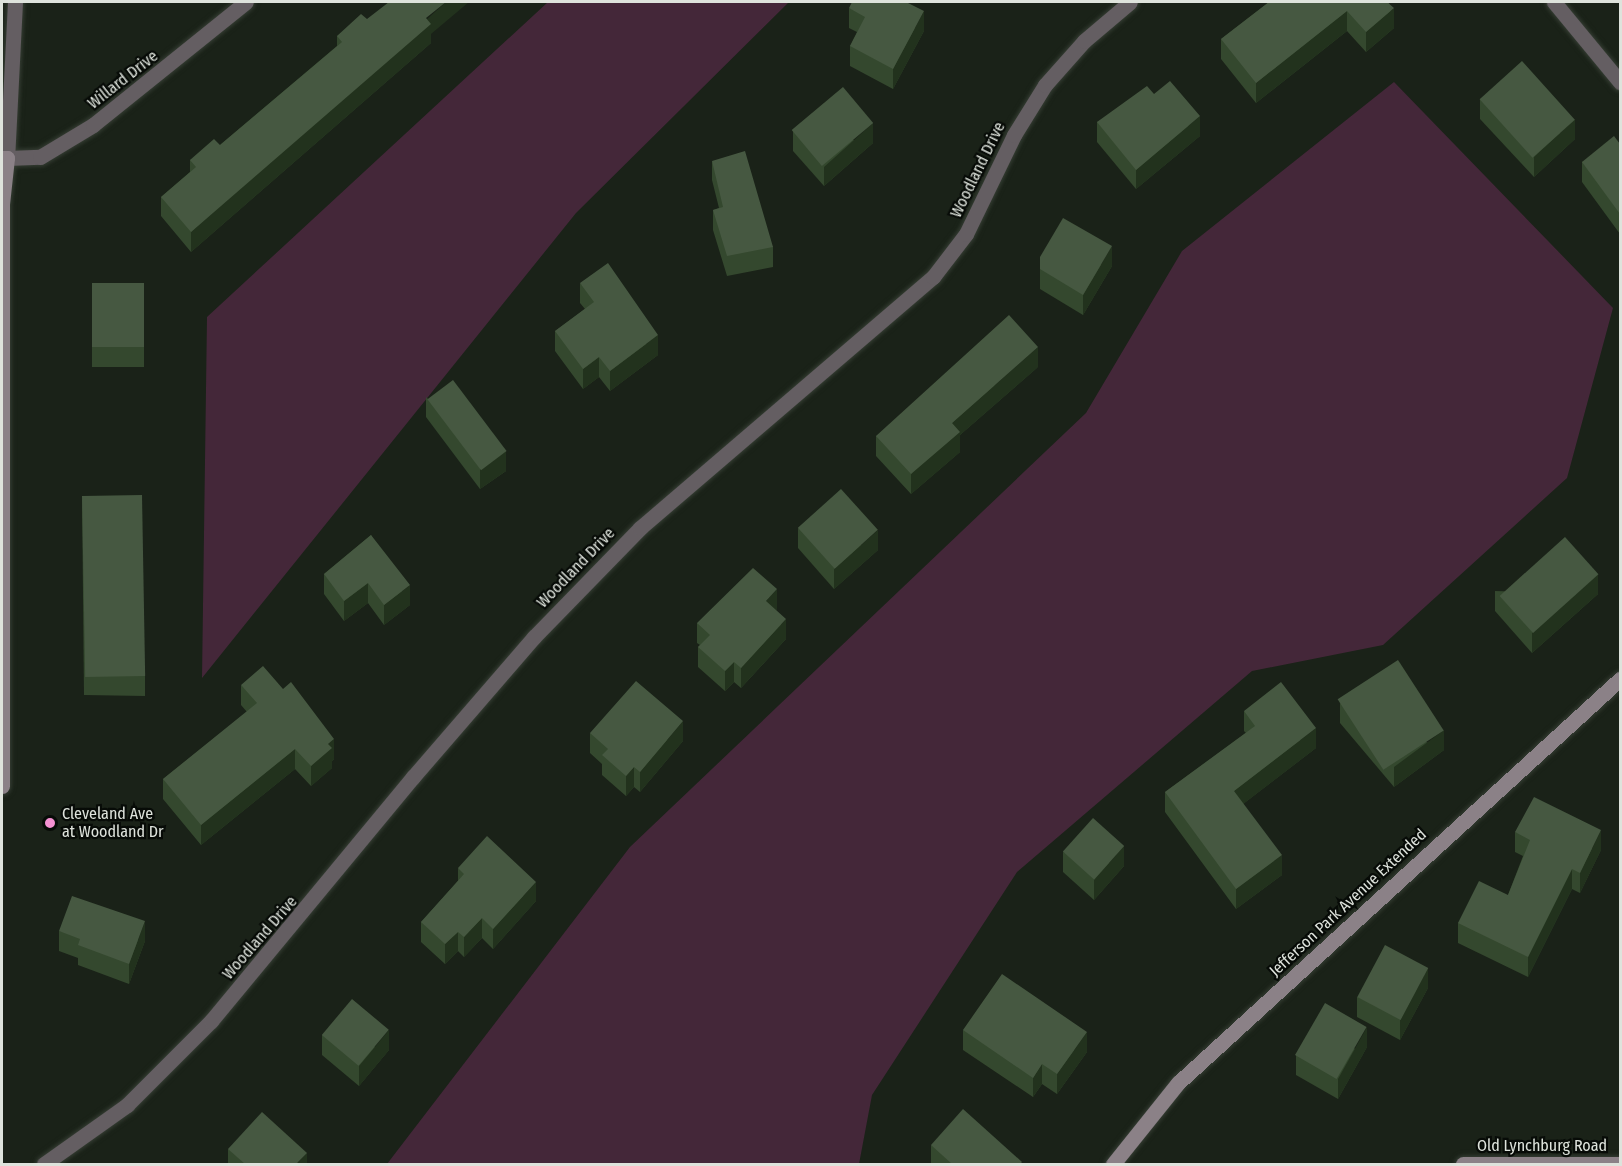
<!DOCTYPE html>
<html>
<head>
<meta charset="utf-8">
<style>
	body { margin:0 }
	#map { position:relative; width:1622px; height:1166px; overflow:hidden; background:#1a2218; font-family:"Fira Sans Condensed",sans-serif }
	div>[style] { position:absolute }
	.green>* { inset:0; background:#442739 }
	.roads { filter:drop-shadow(0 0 2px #353d33) drop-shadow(0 0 2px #353d33) }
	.street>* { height:15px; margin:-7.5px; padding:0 7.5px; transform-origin:7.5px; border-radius:7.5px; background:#645e62 }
	.secondary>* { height:15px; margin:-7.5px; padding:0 7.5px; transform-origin:7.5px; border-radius:7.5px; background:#8b8187 }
	.wall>* { inset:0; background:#34482e; transform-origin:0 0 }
	.shaded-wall>* { inset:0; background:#22321d }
	.building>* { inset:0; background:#465841; transform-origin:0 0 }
	.dots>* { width:16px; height:16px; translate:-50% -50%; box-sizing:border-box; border:3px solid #070b07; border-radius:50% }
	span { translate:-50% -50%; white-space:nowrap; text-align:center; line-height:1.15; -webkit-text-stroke:4.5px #070b07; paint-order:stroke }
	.street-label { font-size:16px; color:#dee3dc }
	.poi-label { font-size:16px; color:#dee3dc }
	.left { translate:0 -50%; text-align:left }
	.frame { position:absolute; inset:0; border:3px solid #dee3dc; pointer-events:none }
</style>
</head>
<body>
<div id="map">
	<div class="green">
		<i style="clip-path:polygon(548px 2px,789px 2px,576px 213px,202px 678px,207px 317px)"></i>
		<i style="clip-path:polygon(1394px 82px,1613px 308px,1567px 478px,1383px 645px,1252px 671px,1017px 872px,872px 1095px,859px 1164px,387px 1164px,630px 847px,1086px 413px,1182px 251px)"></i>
	</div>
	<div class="roads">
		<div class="street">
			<i style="left:15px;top:2px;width:156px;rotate:92.9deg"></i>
			<i style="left:7px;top:158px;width:33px;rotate:-2deg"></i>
			<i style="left:40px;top:157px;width:62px;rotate:-31.1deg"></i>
			<i style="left:93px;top:125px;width:196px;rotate:-38.8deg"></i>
			<i style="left:1554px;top:2px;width:104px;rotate:50.5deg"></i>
			<i style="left:44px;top:1164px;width:102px;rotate:-35.4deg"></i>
			<i style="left:127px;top:1105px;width:119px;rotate:-45deg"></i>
			<i style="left:211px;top:1021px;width:317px;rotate:-50.4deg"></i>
			<i style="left:413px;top:777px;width:185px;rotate:-49.2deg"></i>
			<i style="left:534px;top:637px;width:152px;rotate:-45.8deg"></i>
			<i style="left:640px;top:528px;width:386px;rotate:-40.6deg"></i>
			<i style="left:933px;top:277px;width:54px;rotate:-52.5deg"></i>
			<i style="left:966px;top:234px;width:110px;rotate:-64.1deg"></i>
			<i style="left:1014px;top:135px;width:59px;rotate:-58.2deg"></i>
			<i style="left:1045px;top:85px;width:59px;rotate:-48.4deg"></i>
			<i style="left:1084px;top:41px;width:60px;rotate:-40.3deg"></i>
		</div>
		<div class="secondary">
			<i style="left:2px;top:158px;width:5px"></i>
			<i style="left:7px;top:158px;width:46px;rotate:96.2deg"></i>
			<i style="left:2px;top:204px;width:582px;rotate:90deg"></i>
			<i style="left:1113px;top:1164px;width:104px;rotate:-51.3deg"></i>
			<i style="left:1178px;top:1083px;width:599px;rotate:-42.43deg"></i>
			<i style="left:1463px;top:1164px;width:157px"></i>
		</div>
	</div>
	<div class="wall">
		<i style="clip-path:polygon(1269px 2px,1389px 3px,1394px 28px,1366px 52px,1347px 31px,1256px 103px,1221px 59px,1221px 39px)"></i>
		<i style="clip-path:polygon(849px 8px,924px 31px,893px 89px,850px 66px,850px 46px,857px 32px,849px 28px)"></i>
		<i style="clip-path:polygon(367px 19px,431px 34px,431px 43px,191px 252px,161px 216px,161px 197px,190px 172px,190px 160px,220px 145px,337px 46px,337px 36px)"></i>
		<i style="clip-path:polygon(1154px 94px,1200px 136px,1136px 189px,1097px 142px,1097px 122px)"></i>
		<i style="clip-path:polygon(1480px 99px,1575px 139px,1534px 177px,1480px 119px)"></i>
		<i style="clip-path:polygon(793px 131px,873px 143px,824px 186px,793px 151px)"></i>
		<i style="clip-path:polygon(1620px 144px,1620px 234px,1582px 182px,1582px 162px)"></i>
		<i style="clip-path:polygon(712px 161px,773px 247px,773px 267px,727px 276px,713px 230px,713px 210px,719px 208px,712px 180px)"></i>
		<i style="clip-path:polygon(1040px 257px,1112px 266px,1083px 315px,1040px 289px)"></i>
		<i style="left:92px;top:283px;width:52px;height:84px"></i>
		<i style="clip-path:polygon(580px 283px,658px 355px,610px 391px,599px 377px,583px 389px,555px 351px,555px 331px,585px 309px,580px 303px)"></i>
		<i style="clip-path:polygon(1038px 367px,960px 435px,960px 452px,911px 494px,876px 456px,876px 436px)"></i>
		<i style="clip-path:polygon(426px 397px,506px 471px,480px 489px,426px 417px)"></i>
		<i style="clip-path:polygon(82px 496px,145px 676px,145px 696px,84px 695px)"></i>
		<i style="clip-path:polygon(798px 528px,878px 550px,834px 589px,798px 548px)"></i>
		<i style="clip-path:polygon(371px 535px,410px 605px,384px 625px,368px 603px,344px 621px,324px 594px,324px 574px)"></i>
		<i style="clip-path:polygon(1495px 591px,1598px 594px,1532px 653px,1495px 611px)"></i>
		<i style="clip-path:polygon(777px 609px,776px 610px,786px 639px,741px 688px,734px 682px,725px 691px,698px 667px,698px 647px,700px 645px,697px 643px,697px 623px)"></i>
		<i style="clip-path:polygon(241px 685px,334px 759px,332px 761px,332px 768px,311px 786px,295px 769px,201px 845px,163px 799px,163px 779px,247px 712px,241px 705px)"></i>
		<i style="clip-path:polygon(1340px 703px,1444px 750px,1394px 787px,1340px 723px)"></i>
		<i style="clip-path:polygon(1244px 711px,1316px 748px,1243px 804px,1282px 875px,1236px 909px,1165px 812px,1165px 792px,1246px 733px,1244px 731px)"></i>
		<i style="clip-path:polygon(590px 733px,683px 741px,640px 792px,634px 787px,626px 796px,602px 775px,602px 764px,590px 753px)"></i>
		<i style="clip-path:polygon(1515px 832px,1601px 850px,1580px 893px,1572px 889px,1528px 977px,1458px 943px,1458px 923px,1508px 895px,1523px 856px,1515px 852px)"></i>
		<i style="clip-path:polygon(1063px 852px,1124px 866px,1094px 900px,1063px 872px)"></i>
		<i style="clip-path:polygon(458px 868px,536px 901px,493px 949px,482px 938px,464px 957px,458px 951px,445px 964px,421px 942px,421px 922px,458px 881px)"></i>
		<i style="clip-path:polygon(59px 931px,145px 941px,129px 984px,78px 965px,78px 958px,59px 951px)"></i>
		<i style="clip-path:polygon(1428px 988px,1400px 1040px,1357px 1017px,1357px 997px)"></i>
		<i style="clip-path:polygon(963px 1030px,1087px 1052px,1057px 1094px,1042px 1084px,1033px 1097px,963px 1050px)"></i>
		<i style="clip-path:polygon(322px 1035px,389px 1050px,359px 1086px,322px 1055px)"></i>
		<i style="clip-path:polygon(1367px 1047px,1338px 1099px,1296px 1075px,1296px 1055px)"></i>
		<i style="clip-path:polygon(931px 1145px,1022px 1164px,931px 1164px)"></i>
		<i style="clip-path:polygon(228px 1149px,307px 1164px,228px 1164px)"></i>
	</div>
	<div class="shaded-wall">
		<i style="clip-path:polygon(446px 2px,469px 2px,431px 34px,431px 43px,191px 252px,191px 232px)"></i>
		<i style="clip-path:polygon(1394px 8px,1394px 28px,1366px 52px,1366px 32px)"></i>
		<i style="clip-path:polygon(924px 11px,924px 31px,893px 89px,893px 69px)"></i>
		<i style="clip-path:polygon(1347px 11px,1347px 31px,1256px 103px,1256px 83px)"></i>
		<i style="clip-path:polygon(1200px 116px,1200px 136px,1136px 189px,1136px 170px)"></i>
		<i style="clip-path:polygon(1575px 119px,1575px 139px,1534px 177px,1534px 157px)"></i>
		<i style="clip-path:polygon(873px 123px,873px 143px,824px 186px,824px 167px)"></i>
		<i style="clip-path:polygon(1112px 246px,1112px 266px,1083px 315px,1083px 295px)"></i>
		<i style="clip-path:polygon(658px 335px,658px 355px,610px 391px,610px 371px)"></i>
		<i style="clip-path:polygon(1038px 347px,1038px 367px,960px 435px,960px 452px,911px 494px,911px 474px,952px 423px)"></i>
		<i style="clip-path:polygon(599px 357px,599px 377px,583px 389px,583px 369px)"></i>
		<i style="clip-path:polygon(506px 451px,506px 471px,480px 489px,480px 469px)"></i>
		<i style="clip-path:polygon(878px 530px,878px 550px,834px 589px,834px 569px)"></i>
		<i style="clip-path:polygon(1598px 574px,1598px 594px,1532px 653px,1532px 633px)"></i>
		<i style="clip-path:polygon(368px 583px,368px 603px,344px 621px,344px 601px)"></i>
		<i style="clip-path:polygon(410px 585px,410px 605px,384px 625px,384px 605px)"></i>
		<i style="clip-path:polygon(777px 589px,777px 609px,766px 621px,766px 601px)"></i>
		<i style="clip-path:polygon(786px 619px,786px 639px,741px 688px,741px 668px)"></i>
		<i style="clip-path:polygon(734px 662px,734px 682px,725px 691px,725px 671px)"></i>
		<i style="clip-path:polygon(683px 721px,683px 741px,640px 792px,640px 772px)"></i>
		<i style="clip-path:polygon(1316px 728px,1316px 748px,1234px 811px,1234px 791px)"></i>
		<i style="clip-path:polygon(1444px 730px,1444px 750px,1394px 787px,1394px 767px)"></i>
		<i style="clip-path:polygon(334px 739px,334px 759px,332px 761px,332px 768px,311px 786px,311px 766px,328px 744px)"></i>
		<i style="clip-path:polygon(295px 749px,295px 769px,201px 845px,201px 825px)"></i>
		<i style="clip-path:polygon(634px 767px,634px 787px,626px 796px,626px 776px)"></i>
		<i style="clip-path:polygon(1601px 830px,1601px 850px,1580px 893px,1580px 873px)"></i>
		<i style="clip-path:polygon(1124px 846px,1124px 866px,1094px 900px,1094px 880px)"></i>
		<i style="clip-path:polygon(1282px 855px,1282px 875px,1236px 909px,1236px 889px)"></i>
		<i style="clip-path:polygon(1572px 869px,1572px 889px,1528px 977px,1528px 957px)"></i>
		<i style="clip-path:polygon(536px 882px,536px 901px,493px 949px,493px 929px)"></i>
		<i style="clip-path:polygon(482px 918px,482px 938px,464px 957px,464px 937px)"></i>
		<i style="clip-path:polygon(145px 921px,145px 941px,129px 984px,129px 964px)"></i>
		<i style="clip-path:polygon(458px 932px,458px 951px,445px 964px,445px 944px)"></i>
		<i style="clip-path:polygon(1428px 968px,1428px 988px,1400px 1040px,1400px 1020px)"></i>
		<i style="clip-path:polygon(1367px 1027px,1367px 1047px,1338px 1099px,1338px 1079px)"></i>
		<i style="clip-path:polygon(389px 1030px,389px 1050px,359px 1086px,359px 1066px)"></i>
		<i style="clip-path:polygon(1087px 1032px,1087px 1052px,1057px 1094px,1057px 1074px)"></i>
		<i style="clip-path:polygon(1042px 1064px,1042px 1084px,1033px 1097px,1033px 1078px)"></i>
		<i style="clip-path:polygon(307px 1153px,307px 1164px,296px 1164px)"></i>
	</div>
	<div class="building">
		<i style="clip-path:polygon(389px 2px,446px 2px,426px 18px,431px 24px,191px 232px,161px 197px,196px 167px,190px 160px,214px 139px,220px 145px,342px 42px,337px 36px,361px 14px,367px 19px)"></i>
		<i style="clip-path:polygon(852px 2px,906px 2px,924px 11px,893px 69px,850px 46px,865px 17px,849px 8px)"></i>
		<i style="clip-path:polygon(1269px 2px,1387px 2px,1394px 8px,1366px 32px,1347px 11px,1256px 83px,1221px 39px)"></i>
		<i style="left:1522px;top:61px;width:79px;height:57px;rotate:48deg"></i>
		<i style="clip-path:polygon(1170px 81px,1200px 116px,1136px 170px,1097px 122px,1147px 86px,1154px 94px)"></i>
		<i style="left:843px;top:87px;width:47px;height:67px;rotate:50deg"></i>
		<i style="clip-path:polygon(1614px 136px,1620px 144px,1620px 214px,1582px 162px)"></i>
		<i style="clip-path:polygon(745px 151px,773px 247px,727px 256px,713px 210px,723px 207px,712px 161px)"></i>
		<i style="clip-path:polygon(1063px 218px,1112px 246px,1083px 295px,1040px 269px,1040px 257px)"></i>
		<i style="clip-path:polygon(608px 263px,658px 335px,610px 371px,599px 357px,583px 369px,555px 331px,594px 302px,580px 283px)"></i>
		<i style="left:92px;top:283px;width:52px;height:64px"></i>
		<i style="clip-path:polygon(1009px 315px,1038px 347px,952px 423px,960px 432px,911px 474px,876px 436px)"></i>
		<i style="left:453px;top:380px;width:89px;height:32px;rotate:53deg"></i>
		<i style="left:841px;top:489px;width:55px;height:58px;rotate:48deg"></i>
		<i style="left:142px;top:495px;width:181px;height:60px;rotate:89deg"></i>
		<i style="clip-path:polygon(371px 535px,410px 585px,384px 605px,368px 583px,344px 601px,324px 574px)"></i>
		<i style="left:1565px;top:537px;width:50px;height:88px;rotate:48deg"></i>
		<i style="clip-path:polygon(753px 568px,777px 589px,766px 601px,786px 619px,741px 668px,734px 662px,725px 671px,698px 647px,710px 635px,697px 623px)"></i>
		<i style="left:1398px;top:660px;width:84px;height:72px;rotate:57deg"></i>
		<i style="clip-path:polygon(263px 666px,283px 689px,291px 682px,334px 739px,328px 744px,332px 748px,311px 766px,295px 749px,201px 825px,163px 779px,257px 703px,241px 685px)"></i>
		<i style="clip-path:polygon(636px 681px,683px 721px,640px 772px,634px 767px,626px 776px,602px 755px,608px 749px,590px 733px)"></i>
		<i style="clip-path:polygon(1281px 682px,1316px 728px,1234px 791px,1282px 855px,1236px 889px,1165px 792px,1255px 726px,1244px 711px)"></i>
		<i style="clip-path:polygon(1534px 797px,1601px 830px,1580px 873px,1572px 869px,1528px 957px,1458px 923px,1479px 881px,1508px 895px,1530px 840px,1515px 832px)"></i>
		<i style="left:1093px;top:818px;width:42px;height:45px;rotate:42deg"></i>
		<i style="clip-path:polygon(487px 836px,536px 882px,493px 929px,482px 918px,464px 937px,458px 932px,445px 944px,421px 922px,464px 874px,458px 868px)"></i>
		<i style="clip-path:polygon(72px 896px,145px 921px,129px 964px,78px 945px,80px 939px,59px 931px)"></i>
		<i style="left:1385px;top:945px;width:49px;height:59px;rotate:28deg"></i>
		<i style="clip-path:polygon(1002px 974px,1087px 1032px,1057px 1074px,1042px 1064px,1033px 1078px,963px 1030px)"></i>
		<i style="left:352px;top:999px;width:48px;height:47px;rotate:40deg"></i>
		<i style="left:1325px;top:1003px;width:48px;height:60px;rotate:30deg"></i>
		<i style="clip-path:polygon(963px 1109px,1022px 1162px,1020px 1164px,952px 1164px,931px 1145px)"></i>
		<i style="clip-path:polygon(262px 1112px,307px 1153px,296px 1164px,245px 1164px,228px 1149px)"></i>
	</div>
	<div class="dots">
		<i style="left:50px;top:823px;background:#f591d2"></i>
	</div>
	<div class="street-label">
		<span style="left:123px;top:80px;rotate:-38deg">Willard Drive</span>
		<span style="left:978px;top:170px;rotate:-64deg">Woodland Drive</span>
		<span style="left:576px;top:568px;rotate:-46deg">Woodland Drive</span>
		<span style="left:1348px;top:903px;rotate:-43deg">Jefferson Park Avenue Extended</span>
		<span style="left:260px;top:938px;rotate:-49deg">Woodland Drive</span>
		<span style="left:1542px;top:1146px">Old Lynchburg Road</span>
	</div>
	<div class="poi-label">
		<span class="left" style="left:62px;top:823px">Cleveland Ave<br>at Woodland Dr</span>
	</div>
	<div class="frame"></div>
</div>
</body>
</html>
